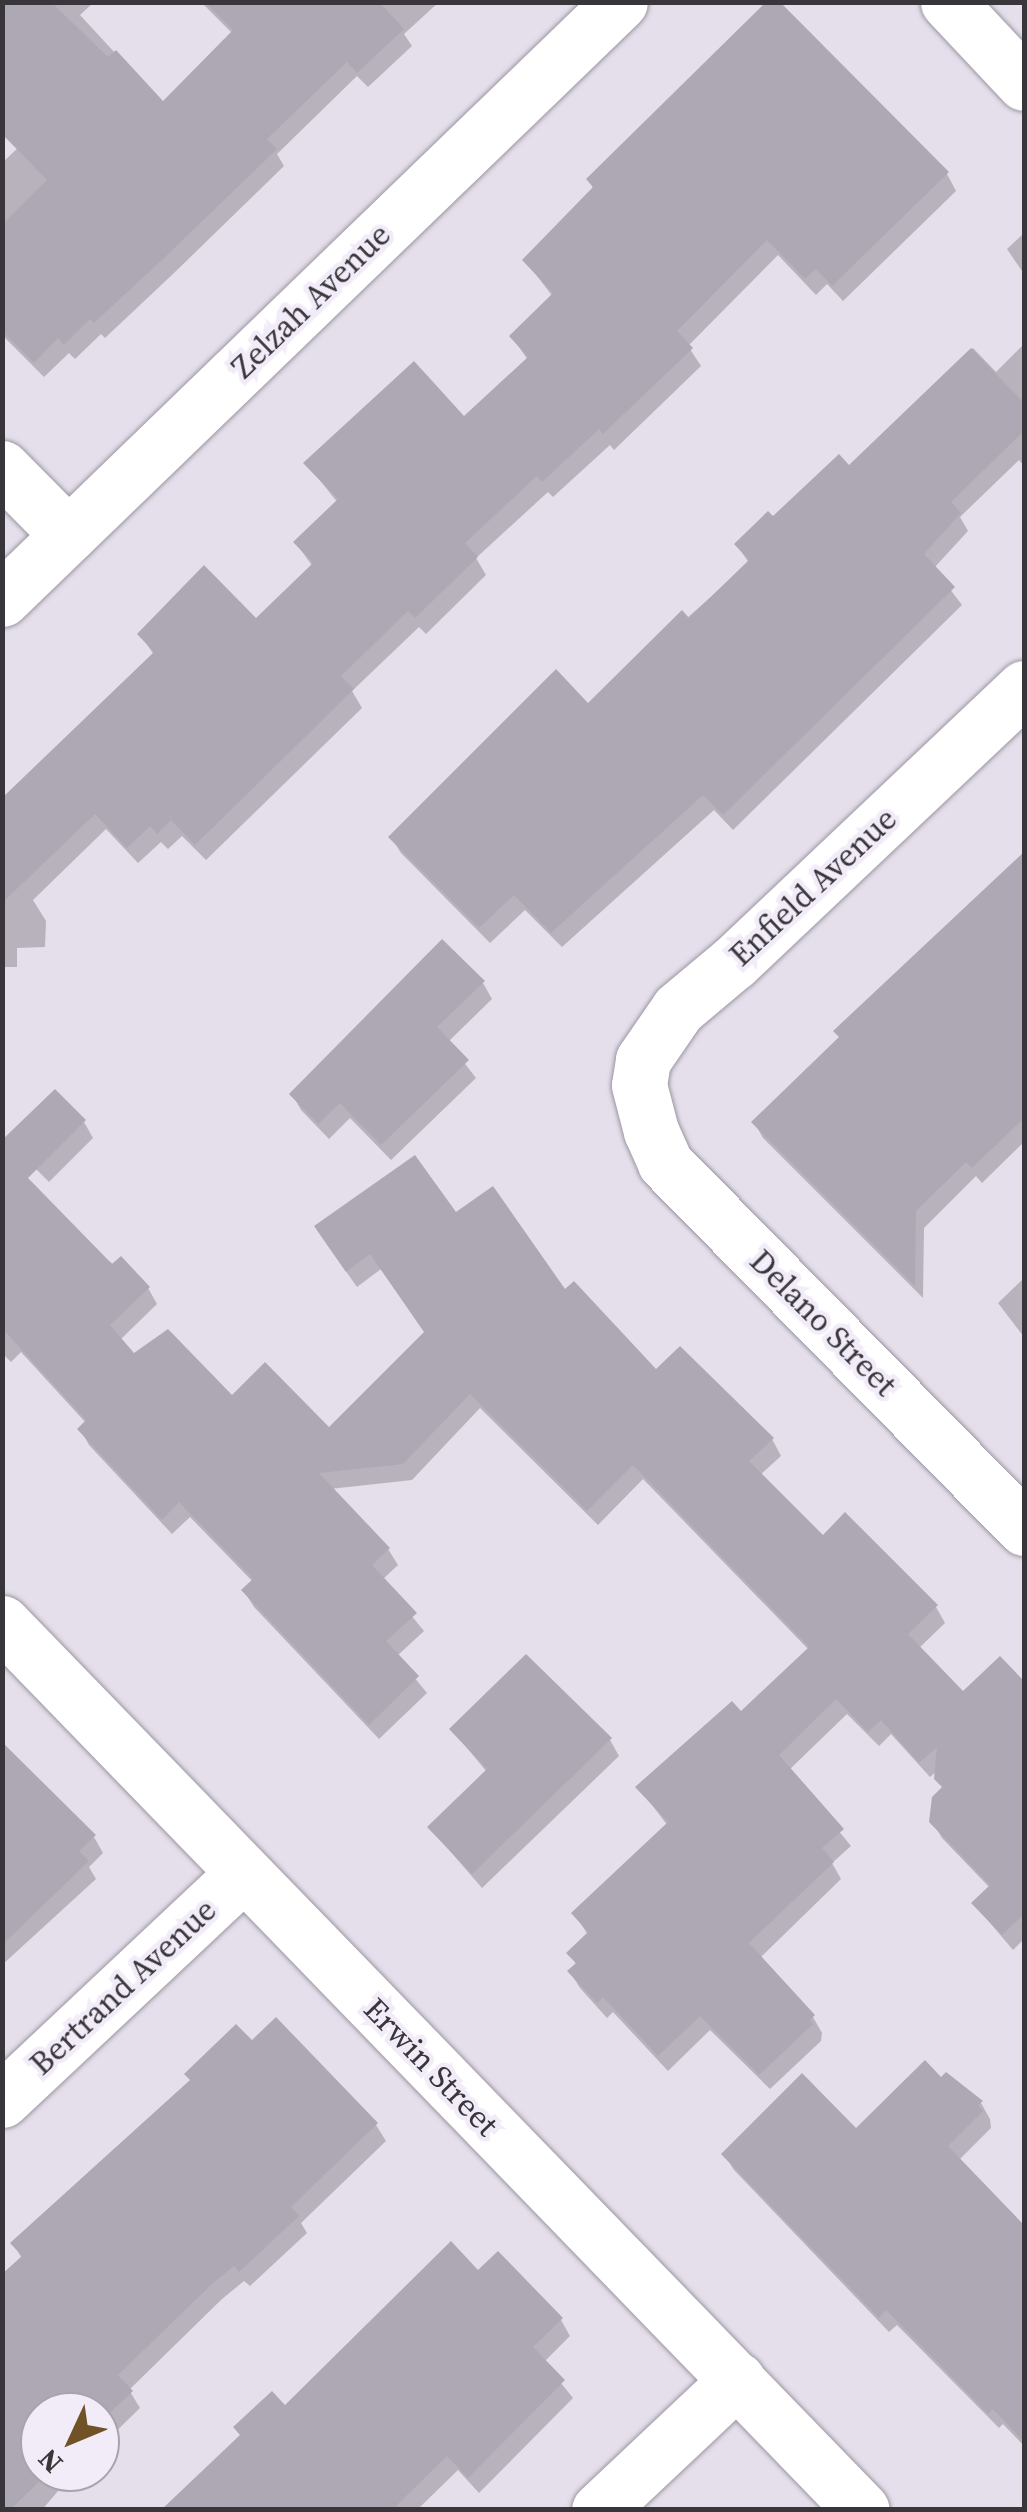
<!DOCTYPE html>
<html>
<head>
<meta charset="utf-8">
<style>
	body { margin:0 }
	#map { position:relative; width:1027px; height:2512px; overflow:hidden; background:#e5dfeb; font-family:"Source Serif 4",serif }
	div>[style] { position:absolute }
	.shadow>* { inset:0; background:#0003 }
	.building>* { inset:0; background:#aea8b4 }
	.roads { filter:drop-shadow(0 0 2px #9b96a2) drop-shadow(0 0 2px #9b96a2) }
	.minor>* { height:55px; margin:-27.5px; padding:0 27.5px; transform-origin:27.5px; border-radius:27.5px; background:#fff }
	span { translate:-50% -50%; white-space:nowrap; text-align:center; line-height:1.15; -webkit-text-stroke:9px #f2ecf9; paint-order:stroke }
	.street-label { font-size:32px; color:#38363a }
	.frame { position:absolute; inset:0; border:5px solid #38363a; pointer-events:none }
	.north { position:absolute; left:20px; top:2392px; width:100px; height:100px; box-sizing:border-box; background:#f2ecf9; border:2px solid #a8a3ad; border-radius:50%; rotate:226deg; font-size:28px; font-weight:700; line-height:40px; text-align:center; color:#38363a }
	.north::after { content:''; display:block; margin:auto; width:35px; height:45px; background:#715227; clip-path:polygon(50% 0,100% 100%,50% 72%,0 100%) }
</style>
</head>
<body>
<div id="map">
	<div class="shadow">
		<i style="clip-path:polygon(2px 2px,94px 2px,80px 15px,163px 105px,233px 34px,201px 2px,439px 2px,404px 34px,412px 46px,368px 87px,357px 76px,277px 154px,284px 166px,174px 273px,105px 338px,101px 334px,75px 359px,69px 353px,44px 377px,2px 335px,2px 163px,41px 126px)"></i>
		<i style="clip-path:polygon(947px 174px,956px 191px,843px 301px,827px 284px,816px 295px,778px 255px,688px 346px,701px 366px,614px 450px,610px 445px,553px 497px,548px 492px,476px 558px,486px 575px,426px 634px,419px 627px,352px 691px,362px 708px,206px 860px,182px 836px,168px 849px,161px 842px,138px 863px,106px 829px,33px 900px,46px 921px,45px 947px,17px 948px,17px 967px,2px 967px,2px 792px,7px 797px,154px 655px,140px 634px,256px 621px,313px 567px,296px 543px,338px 503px,306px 463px,464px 419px,528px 360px,512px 337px,553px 297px,525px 260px,594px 190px,589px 180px)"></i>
		<i style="clip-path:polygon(1024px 233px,1024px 274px,1007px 249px)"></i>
		<i style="clip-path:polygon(1024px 344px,1024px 466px,1019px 460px,960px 517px,968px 531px,934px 568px,962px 605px,733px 830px,714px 810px,562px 947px,525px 910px,490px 943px,401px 853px,391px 837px,588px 706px,749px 563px,737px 545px,849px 469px,973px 348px,996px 372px)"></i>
		<i style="clip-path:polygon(1024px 856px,1024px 1142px,982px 1183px,976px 1176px,924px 1228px,923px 1298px,763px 1138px,754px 1122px)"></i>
		<i style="clip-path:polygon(483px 983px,492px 999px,448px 1042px,476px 1078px,391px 1160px,350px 1118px,329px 1139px,301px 1110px,292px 1094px)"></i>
		<i style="clip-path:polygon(84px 1122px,93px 1138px,49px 1182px,19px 1152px)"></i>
		<i style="clip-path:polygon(2px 1188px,148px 1288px,157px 1304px,120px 1340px,133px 1356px,232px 1399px,329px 1431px,426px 1334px,381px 1269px,357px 1287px,326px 1243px,456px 1216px,564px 1293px,656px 1373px,772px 1439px,781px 1456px,760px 1475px,823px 1538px,936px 1607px,945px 1623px,918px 1649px,963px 1695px,1000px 1660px,1024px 1685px,1024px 1939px,1013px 1950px,974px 1904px,990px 1888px,942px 1838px,932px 1821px,943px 1790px,937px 1771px,930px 1777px,891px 1734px,879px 1746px,847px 1714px,789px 1770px,851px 1846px,832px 1863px,841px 1879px,760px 1958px,813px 2017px,822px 2033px,821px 2041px,770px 2089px,710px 2030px,668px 2071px,613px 2012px,607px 2018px,580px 1988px,570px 1972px,577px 1966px,570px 1953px,588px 1935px,574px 1913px,668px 1826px,639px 1788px,741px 1715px,809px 1650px,643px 1479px,598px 1525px,480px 1408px,412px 1480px,330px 1489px,388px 1549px,398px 1565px,382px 1580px,424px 1631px,397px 1656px,427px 1693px,379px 1739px,254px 1607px,244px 1591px,253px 1582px,190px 1517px,172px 1534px,89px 1445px,80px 1429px,86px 1423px,21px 1352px,11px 1362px,2px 1353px)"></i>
		<i style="clip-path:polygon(1024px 1278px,1024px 1337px,998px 1303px)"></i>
		<i style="clip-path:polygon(452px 1730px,610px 1740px,619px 1756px,482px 1888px,430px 1828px,487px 1772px)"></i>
		<i style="clip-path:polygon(2px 1785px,94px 1837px,103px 1853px,89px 1867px,96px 1879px,2px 1965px)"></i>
		<i style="clip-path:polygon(251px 2044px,376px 2125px,386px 2141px,301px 2223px,307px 2233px,250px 2286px,244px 2281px,222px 2299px,129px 2390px,140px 2408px,100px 2447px,100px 2412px,40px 2412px,40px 2472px,74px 2472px,42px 2510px,2px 2510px,22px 2259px,14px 2244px)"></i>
		<i style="clip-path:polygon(946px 2075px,981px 2103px,990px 2119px,991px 2128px,959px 2160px,1024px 2228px,1024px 2446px,1003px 2424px,999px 2428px,897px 2325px,889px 2332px,734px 2170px,724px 2154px,856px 2131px)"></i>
		<i style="clip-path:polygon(498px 2254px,561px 2320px,570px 2336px,544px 2362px,573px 2398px,479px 2493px,458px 2470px,417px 2510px,166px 2510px,285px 2408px,478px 2273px)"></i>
	</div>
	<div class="building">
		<i style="clip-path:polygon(2px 2px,51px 2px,108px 57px,116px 50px,163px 101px,233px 30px,205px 2px,379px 2px,404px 29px,357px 73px,347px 62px,267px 139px,277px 149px,165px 257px,94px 323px,90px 319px,64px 345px,58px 338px,34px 363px,2px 331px,2px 225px,47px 180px,2px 134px)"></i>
		<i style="clip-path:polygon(766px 2px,780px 2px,949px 172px,832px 286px,816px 269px,805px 279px,767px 240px,677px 331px,693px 348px,603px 434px,599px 429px,542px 482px,537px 476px,465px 543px,478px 557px,415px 618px,408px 611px,341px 676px,354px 689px,195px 845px,171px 820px,157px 834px,150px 826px,127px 848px,95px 814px,2px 903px,2px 798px,154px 652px,137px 634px,204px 565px,256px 618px,313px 563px,293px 542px,338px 499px,303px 463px,414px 361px,464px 416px,528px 357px,509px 336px,553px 293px,522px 260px,593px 187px,586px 179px)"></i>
		<i style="clip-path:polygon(971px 348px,1024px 403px,1024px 431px,951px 502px,961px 513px,924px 554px,955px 587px,723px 815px,703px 795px,551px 933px,514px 895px,479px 928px,388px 837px,556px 669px,588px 703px,682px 610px,689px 618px,749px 560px,734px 544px,768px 511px,773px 516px,839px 454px,849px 465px)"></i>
		<i style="clip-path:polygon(1024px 852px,1024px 1118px,972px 1168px,966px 1162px,916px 1211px,915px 1286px,751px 1122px,839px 1037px,833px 1031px)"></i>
		<i style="clip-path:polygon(442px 939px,485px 981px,437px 1027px,469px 1060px,381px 1145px,340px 1103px,318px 1124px,289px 1094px)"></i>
		<i style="clip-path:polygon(55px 1089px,86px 1120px,28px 1178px,112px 1264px,121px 1256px,150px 1287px,110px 1325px,134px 1353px,168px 1329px,232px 1395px,265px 1362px,329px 1427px,424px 1332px,370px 1254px,346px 1272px,314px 1226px,415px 1155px,456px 1212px,493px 1186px,565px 1289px,574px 1281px,656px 1369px,680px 1346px,774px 1438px,749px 1461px,823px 1535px,845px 1512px,938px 1605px,908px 1634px,963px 1691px,1000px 1656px,1024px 1681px,1024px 1920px,1021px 1917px,1002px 1935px,971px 1903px,990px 1885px,929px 1822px,932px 1797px,942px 1787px,934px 1779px,937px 1747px,919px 1763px,881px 1720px,868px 1732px,836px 1699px,779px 1755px,844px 1829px,822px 1848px,834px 1862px,749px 1943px,815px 2015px,810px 2020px,813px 2024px,759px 2075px,700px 2016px,658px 2056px,603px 1997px,597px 2003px,567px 1971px,576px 1963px,566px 1953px,588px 1932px,571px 1913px,668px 1822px,635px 1787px,732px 1701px,741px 1711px,809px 1647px,633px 1465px,587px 1511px,470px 1394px,403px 1464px,319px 1473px,390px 1548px,372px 1565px,417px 1613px,386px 1641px,419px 1676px,369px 1725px,241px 1590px,253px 1579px,179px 1502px,162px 1520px,77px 1429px,86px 1420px,2px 1328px,2px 1140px)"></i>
		<i style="clip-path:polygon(526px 1654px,612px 1738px,472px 1874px,427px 1827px,487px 1769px,449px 1729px)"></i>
		<i style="clip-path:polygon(2px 1742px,96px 1835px,79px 1851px,89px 1861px,2px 1945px)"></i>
		<i style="clip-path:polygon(276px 2017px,378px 2123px,291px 2207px,299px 2216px,239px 2272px,234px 2266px,213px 2283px,118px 2375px,133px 2391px,100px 2422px,100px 2412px,40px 2412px,40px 2472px,49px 2472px,10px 2510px,2px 2510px,2px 2274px,22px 2256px,10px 2243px,190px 2080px,184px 2074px,236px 2024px,252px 2040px)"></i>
		<i style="clip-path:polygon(925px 2060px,941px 2077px,946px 2072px,983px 2101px,978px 2105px,983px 2111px,948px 2146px,1024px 2225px,1024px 2442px,993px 2409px,988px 2414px,886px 2310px,879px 2318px,721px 2154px,802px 2073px,856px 2128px)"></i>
		<i style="clip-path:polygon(451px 2241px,478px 2270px,498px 2251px,563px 2318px,533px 2347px,565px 2380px,468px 2478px,447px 2456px,392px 2510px,161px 2510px,240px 2435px,233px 2427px,272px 2391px,285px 2405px)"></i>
	</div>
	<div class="roads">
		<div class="minor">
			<i style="left:948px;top:2px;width:111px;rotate:46.8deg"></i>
			<i style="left:2px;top:468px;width:94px;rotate:45.4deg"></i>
			<i style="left:2px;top:599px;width:859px;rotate:-44.01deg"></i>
			<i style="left:1024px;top:688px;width:399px;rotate:136.6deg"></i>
			<i style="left:734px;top:962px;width:73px;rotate:140deg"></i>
			<i style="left:678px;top:1009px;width:62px;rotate:124.5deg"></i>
			<i style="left:643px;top:1060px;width:25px;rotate:99deg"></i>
			<i style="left:639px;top:1085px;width:48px;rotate:75.4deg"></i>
			<i style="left:651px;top:1131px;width:35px;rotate:66deg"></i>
			<i style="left:665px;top:1163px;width:512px;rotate:45.47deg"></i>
			<i style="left:2px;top:1623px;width:1235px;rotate:45.89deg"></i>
			<i style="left:2px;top:2100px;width:330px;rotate:-43.2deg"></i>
			<i style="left:599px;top:2510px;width:190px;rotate:-43.3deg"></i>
		</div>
	</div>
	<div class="street-label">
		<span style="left:311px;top:301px;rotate:-44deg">Zelzah Avenue</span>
		<span style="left:813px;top:887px;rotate:-43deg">Enfield Avenue</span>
		<span style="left:823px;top:1323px;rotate:45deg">Delano Street</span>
		<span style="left:123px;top:1987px;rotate:-43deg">Bertrand Avenue</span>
		<span style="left:431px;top:2067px;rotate:46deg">Erwin Street</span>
	</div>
	<div class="frame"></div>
	<div class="north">N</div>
</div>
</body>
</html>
